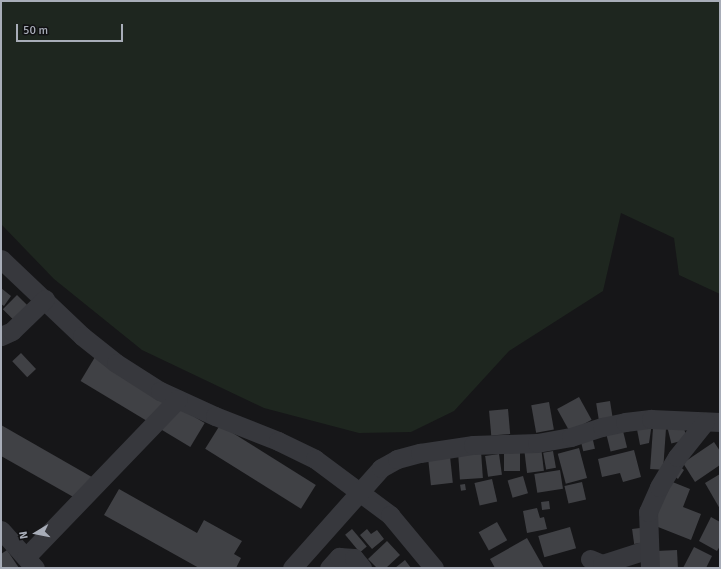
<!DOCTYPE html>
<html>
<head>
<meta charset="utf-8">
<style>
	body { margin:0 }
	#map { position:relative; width:721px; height:569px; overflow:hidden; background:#161618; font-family:Signika,sans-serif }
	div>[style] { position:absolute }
	.green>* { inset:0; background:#1e261f }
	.building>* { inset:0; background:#404145; transform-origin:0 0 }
	.minor>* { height:19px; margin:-9.5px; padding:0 9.5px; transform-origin:9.5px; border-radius:9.5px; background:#37383d }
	span { translate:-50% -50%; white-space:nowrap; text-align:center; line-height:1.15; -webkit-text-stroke:3.5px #111113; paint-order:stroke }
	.frame { position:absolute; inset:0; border:2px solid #a8adb8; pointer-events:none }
	.north { position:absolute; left:16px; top:513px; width:40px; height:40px; -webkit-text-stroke:3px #111113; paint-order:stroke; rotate:260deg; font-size:11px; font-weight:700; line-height:16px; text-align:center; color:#a8adb8 }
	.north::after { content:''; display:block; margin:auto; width:14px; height:18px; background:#a8adb8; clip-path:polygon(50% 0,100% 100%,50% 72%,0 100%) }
	.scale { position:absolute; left:16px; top:24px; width:107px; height:18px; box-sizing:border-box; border:2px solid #a8adb8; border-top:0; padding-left:5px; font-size:12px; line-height:14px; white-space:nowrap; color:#a8adb8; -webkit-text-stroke:3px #111113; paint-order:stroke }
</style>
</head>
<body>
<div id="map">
	<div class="green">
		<i style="clip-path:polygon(1px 1px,720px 1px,720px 294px,679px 275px,674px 238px,621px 213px,603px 291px,509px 351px,454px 411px,411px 432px,359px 433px,264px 408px,142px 350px,54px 279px,1px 224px)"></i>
	</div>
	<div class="building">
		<i style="clip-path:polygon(1px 288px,11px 296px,4px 306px,1px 304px)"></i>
		<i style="left:17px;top:295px;width:16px;height:20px;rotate:45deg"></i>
		<i style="left:21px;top:353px;width:22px;height:12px;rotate:47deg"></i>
		<i style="left:95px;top:357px;width:128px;height:28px;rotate:31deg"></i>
		<i style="left:579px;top:397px;width:26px;height:25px;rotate:61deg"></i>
		<i style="left:610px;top:401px;width:19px;height:14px;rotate:81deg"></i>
		<i style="left:549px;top:402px;width:28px;height:18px;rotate:80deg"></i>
		<i style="left:508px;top:409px;width:25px;height:19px;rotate:85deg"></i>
		<i style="clip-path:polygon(652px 423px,649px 443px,640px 445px,636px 424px)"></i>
		<i style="left:683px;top:424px;width:16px;height:16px;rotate:76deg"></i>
		<i style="clip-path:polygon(1px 425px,97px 480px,84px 503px,1px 456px)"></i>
		<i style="left:220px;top:425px;width:113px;height:28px;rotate:32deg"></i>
		<i style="left:622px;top:427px;width:21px;height:17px;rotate:76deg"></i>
		<i style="left:653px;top:428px;width:13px;height:41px;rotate:4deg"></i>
		<i style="left:592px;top:436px;width:13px;height:12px;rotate:77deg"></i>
		<i style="clip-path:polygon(714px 442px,720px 451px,720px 465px,695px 482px,683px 463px)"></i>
		<i style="left:541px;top:447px;width:24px;height:17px;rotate:83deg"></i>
		<i style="left:579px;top:448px;width:31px;height:22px;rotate:75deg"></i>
		<i style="clip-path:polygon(634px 450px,641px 477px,623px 482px,620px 473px,602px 477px,598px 459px)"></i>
		<i style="left:481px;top:451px;width:27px;height:23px;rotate:86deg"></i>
		<i style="left:553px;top:451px;width:17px;height:10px;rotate:80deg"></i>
		<i style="left:520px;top:452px;width:19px;height:16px;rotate:90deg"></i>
		<i style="left:499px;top:454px;width:21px;height:14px;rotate:82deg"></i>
		<i style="left:450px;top:456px;width:27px;height:22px;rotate:84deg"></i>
		<i style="clip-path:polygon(678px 465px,684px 470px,678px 479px,672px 474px)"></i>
		<i style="left:560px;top:470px;width:19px;height:26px;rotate:81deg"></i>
		<i style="clip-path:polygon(720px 474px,720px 509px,705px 483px)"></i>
		<i style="left:523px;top:476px;width:18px;height:16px;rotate:74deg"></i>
		<i style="left:492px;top:479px;width:23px;height:18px;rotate:77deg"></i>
		<i style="clip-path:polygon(670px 481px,690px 489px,683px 507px,701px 514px,691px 540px,653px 525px)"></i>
		<i style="left:582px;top:482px;width:18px;height:18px;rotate:77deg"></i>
		<i style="left:465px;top:484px;width:6px;height:5px;rotate:81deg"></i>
		<i style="clip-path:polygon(119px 489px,197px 533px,204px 520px,242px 541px,234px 554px,241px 558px,236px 568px,199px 568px,104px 515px)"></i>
		<i style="left:549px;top:501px;width:8px;height:8px;rotate:83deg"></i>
		<i style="clip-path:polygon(537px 508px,540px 518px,544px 517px,547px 529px,527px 533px,523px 511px)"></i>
		<i style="clip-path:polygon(711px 517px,720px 522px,720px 546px,717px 551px,699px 541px)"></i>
		<i style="left:497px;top:522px;width:21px;height:21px;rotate:61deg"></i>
		<i style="left:570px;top:527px;width:22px;height:33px;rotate:74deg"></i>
		<i style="left:640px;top:528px;width:15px;height:8px;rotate:82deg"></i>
		<i style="left:352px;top:529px;width:23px;height:9px;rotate:50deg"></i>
		<i style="clip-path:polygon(367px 529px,371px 534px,377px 530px,384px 539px,372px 549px,360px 535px)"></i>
		<i style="clip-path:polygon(527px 538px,544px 568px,495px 568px,490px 559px)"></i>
		<i style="clip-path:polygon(387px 541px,400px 555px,386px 568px,377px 568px,368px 559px)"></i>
		<i style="clip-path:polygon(694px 547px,712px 556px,706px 568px,683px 568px)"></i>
		<i style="clip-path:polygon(7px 550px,19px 568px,1px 568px,1px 554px)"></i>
		<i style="left:677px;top:550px;width:18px;height:21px;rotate:87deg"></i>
		<i style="clip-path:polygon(405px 560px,411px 568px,395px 568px)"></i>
	</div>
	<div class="minor">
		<i style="left:1px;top:259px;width:112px;rotate:43.5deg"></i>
		<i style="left:82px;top:336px;width:43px;rotate:38.5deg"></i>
		<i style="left:116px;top:363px;width:52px;rotate:32.5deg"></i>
		<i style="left:160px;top:391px;width:60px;rotate:24.4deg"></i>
		<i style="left:215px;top:416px;width:68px;rotate:21.6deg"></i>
		<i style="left:278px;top:441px;width:41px;rotate:25.9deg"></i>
		<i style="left:315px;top:459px;width:94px;rotate:36.7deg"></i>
		<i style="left:390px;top:515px;width:69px;rotate:50.3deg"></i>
		<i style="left:1px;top:336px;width:12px;rotate:-24deg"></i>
		<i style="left:12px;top:331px;width:46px;rotate:-44.1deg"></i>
		<i style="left:1px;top:530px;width:51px;rotate:48.2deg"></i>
		<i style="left:26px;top:557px;width:219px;rotate:-46.1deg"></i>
		<i style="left:590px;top:559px;width:13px;rotate:23deg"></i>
		<i style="left:602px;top:564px;width:49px;rotate:-17.7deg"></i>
		<i style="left:292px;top:568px;width:134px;rotate:-48.3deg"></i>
		<i style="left:381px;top:468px;width:18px;rotate:-29deg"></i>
		<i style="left:397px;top:459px;width:24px;rotate:-15deg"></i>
		<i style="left:420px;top:453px;width:54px;rotate:-8.6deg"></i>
		<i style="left:473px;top:445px;width:64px;rotate:-1.8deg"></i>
		<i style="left:537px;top:443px;width:35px;rotate:-10deg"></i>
		<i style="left:571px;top:437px;width:33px;rotate:-18deg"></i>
		<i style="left:602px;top:427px;width:24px;rotate:-12deg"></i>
		<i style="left:625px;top:422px;width:26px;rotate:-7deg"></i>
		<i style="left:651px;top:419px;width:69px;rotate:2.5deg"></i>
		<i style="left:329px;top:568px;width:15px;rotate:-48deg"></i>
		<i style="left:339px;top:557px;width:15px;rotate:4deg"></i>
		<i style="left:354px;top:558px;width:13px;rotate:51deg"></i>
		<i style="left:650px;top:568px;width:56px;rotate:-92deg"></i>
		<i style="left:648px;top:512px;width:27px;rotate:-66deg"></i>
		<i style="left:659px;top:487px;width:35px;rotate:-59deg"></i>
		<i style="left:677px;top:457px;width:45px;rotate:-51.3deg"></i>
	</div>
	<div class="frame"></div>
	<div class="north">N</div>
	<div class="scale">50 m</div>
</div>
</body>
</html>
